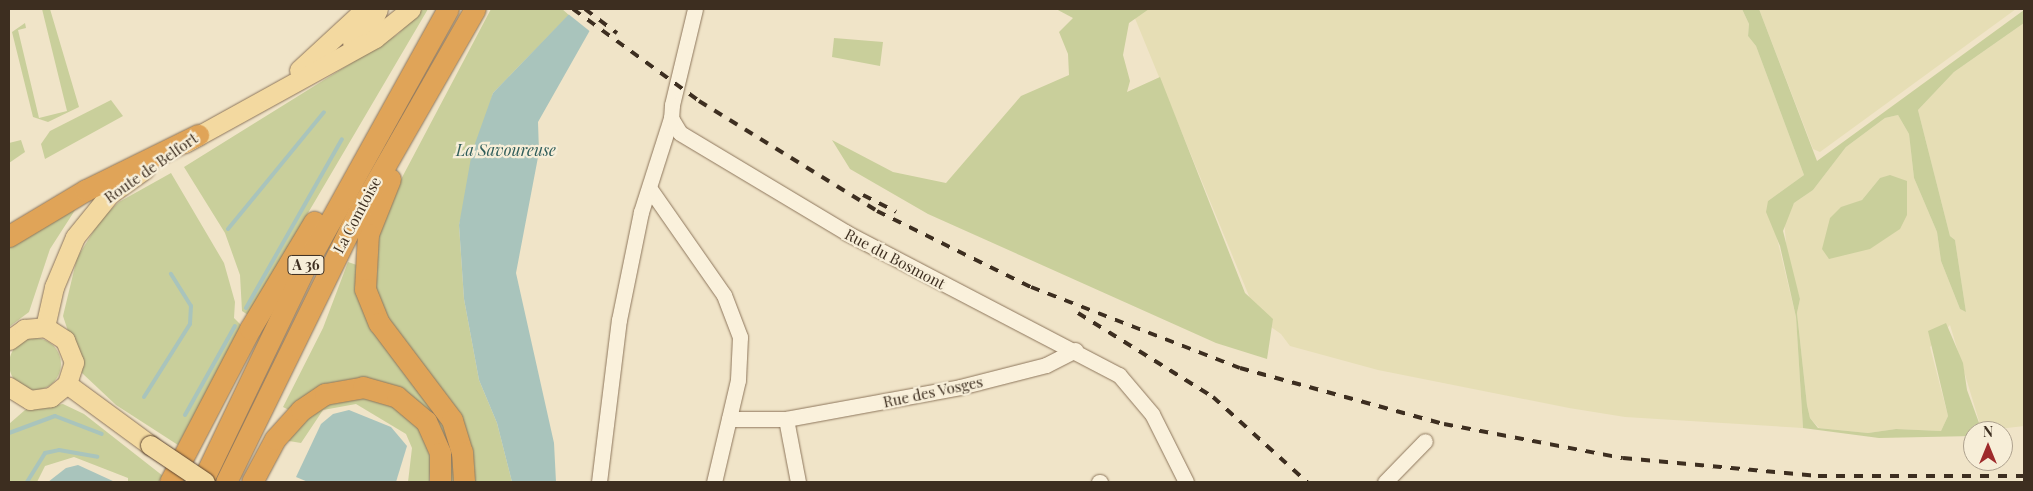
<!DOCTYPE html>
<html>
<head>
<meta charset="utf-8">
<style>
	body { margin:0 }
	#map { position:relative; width:2033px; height:491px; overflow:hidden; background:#f0e4c8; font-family:"Playfair Display",serif }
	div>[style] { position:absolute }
	.farmland>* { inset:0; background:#e6deb5 }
	.green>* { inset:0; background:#c9cf9b }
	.round { border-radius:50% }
	.water>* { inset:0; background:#a9c4bc }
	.pier>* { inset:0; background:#f0e4c8 }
	.stream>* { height:4px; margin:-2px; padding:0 2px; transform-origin:2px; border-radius:2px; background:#a9c4bc }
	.roads { filter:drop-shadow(0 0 1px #8d765c) drop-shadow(0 0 1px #8d765c) }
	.minor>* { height:15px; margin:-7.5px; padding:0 7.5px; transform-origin:7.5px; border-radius:7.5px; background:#faf1dc }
	.major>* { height:19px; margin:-9.5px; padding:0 9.5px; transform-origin:9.5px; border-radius:9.5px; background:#f3d9a0 }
	.highway>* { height:21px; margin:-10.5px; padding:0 10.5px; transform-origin:10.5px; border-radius:10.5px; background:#e0a458 }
	.rail>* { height:4px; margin-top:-2px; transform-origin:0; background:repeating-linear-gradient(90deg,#3d2e20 0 9px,transparent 0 18px) }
	.bridges { filter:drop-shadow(0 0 1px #5b4430) drop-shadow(0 0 1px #5b4430) }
	.major-bridge>* { height:19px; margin:-9.5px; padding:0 9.5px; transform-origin:9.5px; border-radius:9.5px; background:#f3d9a0 }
	span { translate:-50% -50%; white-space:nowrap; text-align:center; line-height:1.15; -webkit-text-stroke:4.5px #f7eed8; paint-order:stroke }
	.shield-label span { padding:1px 4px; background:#f7eed8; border:1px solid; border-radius:4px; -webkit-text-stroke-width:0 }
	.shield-label { font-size:14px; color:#3d2e20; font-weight:700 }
	.street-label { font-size:15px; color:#3d2e20 }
	.water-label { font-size:16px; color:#2f5d5a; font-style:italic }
	.frame { position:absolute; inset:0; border:10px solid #3d2e20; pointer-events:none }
	.north { position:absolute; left:1963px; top:421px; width:50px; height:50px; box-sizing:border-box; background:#f7eed8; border:1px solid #ada18e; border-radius:50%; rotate:0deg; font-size:14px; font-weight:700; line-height:20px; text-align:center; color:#3d2e20 }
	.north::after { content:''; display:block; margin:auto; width:18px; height:22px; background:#9e2a2b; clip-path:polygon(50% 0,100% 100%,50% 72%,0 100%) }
</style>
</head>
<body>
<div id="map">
	<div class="farmland">
		<i style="clip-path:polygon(1149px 9px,1742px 9px,1749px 24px,1748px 36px,1756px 46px,1804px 175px,1768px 201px,1796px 317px,1803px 428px,1625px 417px,1569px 408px,1378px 370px,1290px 346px,1281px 334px,1258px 318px,1134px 16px)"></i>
		<i style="clip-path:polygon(1759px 9px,2016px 9px,1820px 152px,1813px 149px)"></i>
		<i style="clip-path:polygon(evenodd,2024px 23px,2024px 426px,1982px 431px,1950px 325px,1930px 347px,1948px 416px,1941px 431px,1896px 429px,1868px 433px,1819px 428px,1810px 418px,1807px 405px,1797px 313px,1800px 299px,1787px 254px,1784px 220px,1794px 203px,1813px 190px,1846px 147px,1885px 118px,1898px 115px,1909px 134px,1914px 178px,1937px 232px,1941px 261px,1960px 309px,1966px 312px,1955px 240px,1950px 236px,1918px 110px,1954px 72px,2024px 23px,1880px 178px,1844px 256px,1853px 204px,1862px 200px,1880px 178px)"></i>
	</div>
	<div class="green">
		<i style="clip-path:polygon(42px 9px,50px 9px,79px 107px,48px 122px,33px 117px,12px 32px,25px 23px,26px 28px,18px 30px,39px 118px,67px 111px)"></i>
		<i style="clip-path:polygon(422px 9px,428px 9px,248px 315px,242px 311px,240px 275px,225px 233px,184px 167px,398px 34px)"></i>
		<i style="clip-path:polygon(491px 9px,562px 9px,569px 15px,493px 93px,459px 225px,464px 299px,479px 380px,497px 423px,512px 482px,472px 482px,374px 290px,376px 240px,388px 204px)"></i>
		<i style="clip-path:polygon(1056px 9px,1149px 9px,1129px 23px,1123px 55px,1130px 81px,1127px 92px,1160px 77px,1245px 293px,1273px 319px,1267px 359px,1216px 343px,928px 214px,850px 169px,832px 140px,893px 172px,946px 183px,1021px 96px,1069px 75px,1068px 54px,1059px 32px,1073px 18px)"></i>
		<i style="clip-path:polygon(1742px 9px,1759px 9px,1817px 161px,2024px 10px,2024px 23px,1954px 72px,1918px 110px,1950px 236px,1955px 240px,1966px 312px,1960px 309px,1941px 261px,1937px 232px,1914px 178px,1909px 134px,1898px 115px,1885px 118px,1846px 147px,1813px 190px,1794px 203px,1783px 231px,1800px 299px,1797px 313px,1807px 405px,1810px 418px,1818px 428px,1868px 433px,1896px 429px,1941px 431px,1948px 416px,1928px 331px,1946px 323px,1963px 363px,1967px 390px,1982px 431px,1973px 431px,1973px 436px,1879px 438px,1765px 423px,1803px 428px,1796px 317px,1780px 246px,1766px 212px,1768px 201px,1804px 175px,1756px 46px,1748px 36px,1749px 24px)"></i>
		<i style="clip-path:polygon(834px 38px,883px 42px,880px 66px,832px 57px)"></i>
		<i style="clip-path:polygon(111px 100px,123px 116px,45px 159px,41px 144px,50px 131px)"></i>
		<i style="clip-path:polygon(21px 140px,25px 152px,9px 163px,9px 143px)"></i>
		<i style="clip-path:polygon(171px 173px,224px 263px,235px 302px,234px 318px,242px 326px,178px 445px,116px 405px,82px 373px,63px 316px,77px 258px,101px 219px,119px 202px)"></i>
		<i style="clip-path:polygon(1890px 175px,1907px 181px,1907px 215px,1900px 229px,1870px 249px,1829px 259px,1822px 249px,1830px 218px,1841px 207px,1862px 200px,1880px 178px)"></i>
		<i style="clip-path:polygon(77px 207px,50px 249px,29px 312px,9px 327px,9px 241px)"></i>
		<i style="clip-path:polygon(348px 262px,357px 265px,448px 429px,456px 482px,445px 482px,444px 444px,356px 379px,326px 384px,289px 410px,283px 407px,323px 328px)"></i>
		<i class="round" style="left:9px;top:338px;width:52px;height:52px"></i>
		<i style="clip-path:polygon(370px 395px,406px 412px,423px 433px,431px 461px,429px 482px,408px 482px,412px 448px,406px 434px,356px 404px,323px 410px,301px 443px,283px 440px,313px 408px,345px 396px)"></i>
		<i style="clip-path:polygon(63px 404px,84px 414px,163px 476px,158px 482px,128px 482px,128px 478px,74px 457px,45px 466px,37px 482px,9px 482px,9px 424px,25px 410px)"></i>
	</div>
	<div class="water">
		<i style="clip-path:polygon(574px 9px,602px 9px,538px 122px,539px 152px,516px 273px,554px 443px,556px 482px,512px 482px,497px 423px,479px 380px,464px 299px,459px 225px,472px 152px,493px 93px)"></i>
		<i style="clip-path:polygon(349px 410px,391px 427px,407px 446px,396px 482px,308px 482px,296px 477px,321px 424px,333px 414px)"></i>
		<i style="clip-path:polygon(78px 465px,115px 482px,48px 482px,66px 468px)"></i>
	</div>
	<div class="pier">
		<i style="clip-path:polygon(570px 9px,605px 9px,592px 33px,567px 13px)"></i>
	</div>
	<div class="stream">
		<i style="left:228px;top:229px;width:151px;rotate:-50.6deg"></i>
		<i style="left:246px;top:308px;width:194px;rotate:-60.4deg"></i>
		<i style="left:144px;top:397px;width:86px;rotate:-57.8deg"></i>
		<i style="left:190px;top:324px;width:18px;rotate:-87deg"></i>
		<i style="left:191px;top:306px;width:38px;rotate:-122deg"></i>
		<i style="left:185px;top:415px;width:102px;rotate:-60.7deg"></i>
		<i style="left:9px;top:433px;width:49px;rotate:-20.3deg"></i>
		<i style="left:55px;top:416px;width:50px;rotate:21deg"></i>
		<i style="left:27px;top:482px;width:34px;rotate:-58deg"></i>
		<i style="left:45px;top:453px;width:14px;rotate:-12deg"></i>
		<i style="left:59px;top:450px;width:39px;rotate:10deg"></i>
	</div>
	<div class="roads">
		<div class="minor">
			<i style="left:695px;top:9px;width:99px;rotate:103.5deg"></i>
			<i style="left:672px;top:105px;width:13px;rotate:94deg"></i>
			<i style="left:671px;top:118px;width:17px;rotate:59deg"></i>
			<i style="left:680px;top:133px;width:195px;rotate:30.9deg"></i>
			<i style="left:847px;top:233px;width:307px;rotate:27.6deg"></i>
			<i style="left:1119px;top:375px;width:51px;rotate:49.8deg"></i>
			<i style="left:1152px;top:414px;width:76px;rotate:63.4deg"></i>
			<i style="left:650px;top:189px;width:129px;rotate:55.1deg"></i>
			<i style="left:724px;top:295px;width:45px;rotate:69.1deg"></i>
			<i style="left:740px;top:337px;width:43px;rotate:92.7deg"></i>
			<i style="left:738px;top:380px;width:105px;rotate:103.2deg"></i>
			<i style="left:729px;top:419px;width:57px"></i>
			<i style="left:786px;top:419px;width:177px;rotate:-10.4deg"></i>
			<i style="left:960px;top:387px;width:89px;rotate:-14.3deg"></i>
			<i style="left:1046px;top:365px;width:33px;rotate:-27deg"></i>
			<i style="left:786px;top:419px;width:64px;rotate:79.2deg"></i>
			<i style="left:599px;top:482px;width:163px;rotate:-83deg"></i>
			<i style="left:619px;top:320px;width:110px;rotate:-78.5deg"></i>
			<i style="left:641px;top:212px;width:99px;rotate:-72.3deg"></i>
			<i style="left:1099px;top:482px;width:1px"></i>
			<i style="left:1385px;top:482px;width:57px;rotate:-45.7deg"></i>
		</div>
		<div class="major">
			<i style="left:352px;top:42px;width:28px;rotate:-45deg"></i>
			<i style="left:372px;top:22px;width:14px;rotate:-65deg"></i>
			<i style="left:299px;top:70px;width:90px;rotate:-42.7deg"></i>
			<i style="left:185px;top:143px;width:217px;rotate:-28.9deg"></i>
			<i style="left:375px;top:38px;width:46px;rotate:-38.9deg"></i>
			<i style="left:45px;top:327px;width:41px;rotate:-77.3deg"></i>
			<i style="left:54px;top:287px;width:54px;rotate:-67.2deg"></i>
			<i style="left:75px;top:237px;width:55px;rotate:-50.9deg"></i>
			<i style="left:110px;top:194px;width:43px;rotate:-35.5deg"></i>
			<i style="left:9px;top:340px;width:19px;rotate:-36deg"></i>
			<i style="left:24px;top:329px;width:21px;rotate:-5deg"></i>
			<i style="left:45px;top:327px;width:24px;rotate:33deg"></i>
			<i style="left:65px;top:340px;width:24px;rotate:68deg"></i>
			<i style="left:74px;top:362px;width:23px;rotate:108deg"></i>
			<i style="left:67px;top:384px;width:21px;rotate:141deg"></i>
			<i style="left:51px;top:397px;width:21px;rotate:172deg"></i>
			<i style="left:30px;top:400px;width:25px;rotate:-148deg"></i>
			<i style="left:67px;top:384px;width:103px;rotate:36.3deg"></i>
		</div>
		<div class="highway">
			<i style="left:390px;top:179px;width:59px;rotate:111.8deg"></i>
			<i style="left:368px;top:234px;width:55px;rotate:93.1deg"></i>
			<i style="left:365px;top:289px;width:37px;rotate:68deg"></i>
			<i style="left:379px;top:323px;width:121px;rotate:53deg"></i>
			<i style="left:452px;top:420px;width:34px;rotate:73deg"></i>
			<i style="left:462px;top:452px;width:30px;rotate:86deg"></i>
			<i style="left:9px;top:236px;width:90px;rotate:-30.9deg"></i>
			<i style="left:86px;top:190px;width:125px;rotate:-26.2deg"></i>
			<i style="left:170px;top:482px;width:173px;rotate:-62.4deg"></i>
			<i style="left:250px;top:329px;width:125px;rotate:-59.1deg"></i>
			<i style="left:202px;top:482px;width:243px;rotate:-64.4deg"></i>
			<i style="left:307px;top:263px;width:291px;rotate:-61deg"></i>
			<i style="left:226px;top:482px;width:300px;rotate:-63.9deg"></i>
			<i style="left:358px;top:213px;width:235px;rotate:-60.2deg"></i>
			<i style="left:252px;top:482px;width:49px;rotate:-61.9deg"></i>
			<i style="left:275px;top:439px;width:39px;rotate:-48deg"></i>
			<i style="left:301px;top:410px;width:29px;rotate:-34deg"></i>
			<i style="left:325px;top:394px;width:39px;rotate:-10deg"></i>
			<i style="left:363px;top:387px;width:35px;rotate:16deg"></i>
			<i style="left:397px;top:397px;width:38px;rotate:40deg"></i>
			<i style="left:426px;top:421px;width:35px;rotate:66deg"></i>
			<i style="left:440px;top:453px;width:29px;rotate:90deg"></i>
		</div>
	</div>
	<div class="rail">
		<i style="left:573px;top:9px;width:156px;rotate:36.1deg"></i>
		<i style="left:699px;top:101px;width:209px;rotate:31.7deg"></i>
		<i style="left:877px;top:211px;width:172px;rotate:26.3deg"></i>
		<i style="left:1031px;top:287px;width:224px;rotate:21.2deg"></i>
		<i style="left:1240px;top:368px;width:212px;rotate:15.4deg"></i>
		<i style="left:1444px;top:424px;width:182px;rotate:10.8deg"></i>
		<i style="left:1623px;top:458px;width:196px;rotate:5.3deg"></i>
		<i style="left:1818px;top:476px;width:206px"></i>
		<i style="left:585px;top:9px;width:40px;rotate:37deg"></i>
		<i style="left:863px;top:195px;width:37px;rotate:27deg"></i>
		<i style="left:1078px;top:313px;width:159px;rotate:31.9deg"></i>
		<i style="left:1213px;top:397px;width:127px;rotate:42.1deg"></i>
	</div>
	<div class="bridges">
		<div class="major-bridge">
			<i style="left:150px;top:445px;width:66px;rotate:33.9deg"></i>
		</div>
	</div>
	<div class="shield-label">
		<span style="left:306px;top:265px">A 36</span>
	</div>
	<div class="street-label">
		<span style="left:151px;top:168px;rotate:-35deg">Route de Belfort</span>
		<span style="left:357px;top:215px;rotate:-62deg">La Comtoise</span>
		<span style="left:895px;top:259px;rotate:28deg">Rue du Bosmont</span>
		<span style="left:933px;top:392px;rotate:-12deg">Rue des Vosges</span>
	</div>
	<div class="water-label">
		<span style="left:506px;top:150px">La Savoureuse</span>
	</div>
	<div class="frame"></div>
	<div class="north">N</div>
</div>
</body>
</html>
